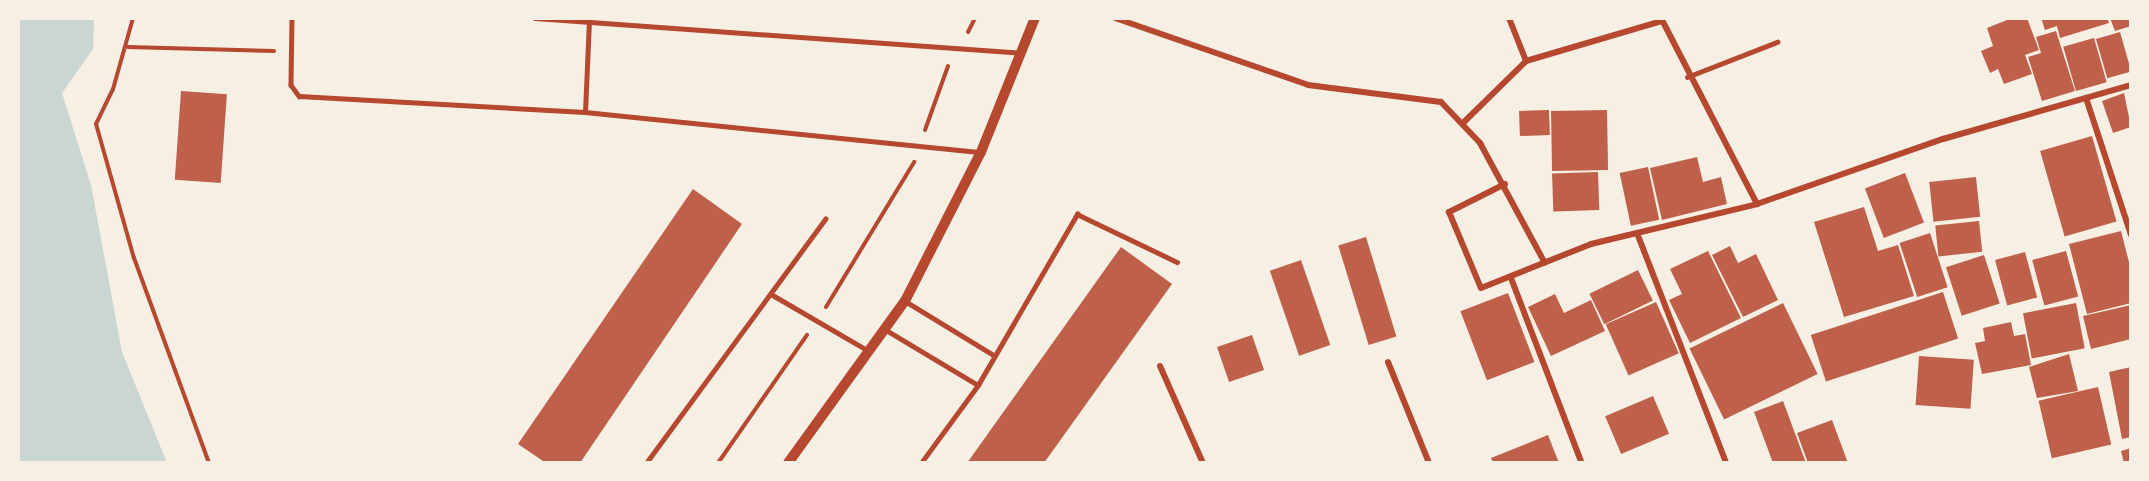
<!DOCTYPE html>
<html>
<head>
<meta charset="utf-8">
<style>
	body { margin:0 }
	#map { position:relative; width:2149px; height:481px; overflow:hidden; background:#f6efe4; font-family:Arial,sans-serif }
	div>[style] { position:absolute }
	.water>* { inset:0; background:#c9d6d2 }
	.building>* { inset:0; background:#bf614a; transform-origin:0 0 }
	.path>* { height:4px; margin:-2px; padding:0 2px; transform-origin:2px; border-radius:2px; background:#b5482f }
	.service>* { height:4.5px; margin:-2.25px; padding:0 2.25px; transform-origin:2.25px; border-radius:2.25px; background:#b5482f }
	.minor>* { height:6px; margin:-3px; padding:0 3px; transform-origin:3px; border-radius:3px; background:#b5482f }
	.tertiary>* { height:10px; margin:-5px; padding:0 5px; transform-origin:5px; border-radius:5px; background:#b5482f }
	span { translate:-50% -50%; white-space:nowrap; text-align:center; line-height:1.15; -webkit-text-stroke:5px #f6efe4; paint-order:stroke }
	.frame { position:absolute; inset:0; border:20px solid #f6efe4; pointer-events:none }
</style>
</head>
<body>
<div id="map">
	<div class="water">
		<i style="clip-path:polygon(18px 18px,94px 18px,93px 49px,62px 93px,91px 185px,122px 352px,167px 463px,18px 463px)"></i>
	</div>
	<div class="building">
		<i style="clip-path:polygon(2012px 18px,2027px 18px,2039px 50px,2025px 55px,2032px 74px,2004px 84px,1998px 69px,1990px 73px,1981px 51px,1993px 46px,1987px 28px)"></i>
		<i style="clip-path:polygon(2041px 18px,2107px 18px,2109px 23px,2060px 38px,2057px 26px,2045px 30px)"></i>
		<i style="clip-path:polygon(2110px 18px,2131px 18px,2131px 26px,2115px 31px)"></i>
		<i style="clip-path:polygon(2056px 31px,2075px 91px,2042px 101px,2028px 57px,2041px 53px,2036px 37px)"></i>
		<i style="left:2120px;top:32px;width:41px;height:25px;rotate:74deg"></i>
		<i style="left:2094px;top:38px;width:46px;height:32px;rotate:74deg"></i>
		<i style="left:181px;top:91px;width:46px;height:89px;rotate:4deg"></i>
		<i style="clip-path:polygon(2124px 93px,2131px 127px,2113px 133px,2102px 101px)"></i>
		<i style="left:1549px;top:110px;width:25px;height:30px;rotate:88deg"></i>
		<i style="left:1607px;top:110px;width:60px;height:56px;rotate:89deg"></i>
		<i style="left:2092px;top:136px;width:89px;height:54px;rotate:74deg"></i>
		<i style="clip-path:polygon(1697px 157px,1703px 182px,1721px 177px,1727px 204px,1662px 220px,1650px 168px)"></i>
		<i style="left:1648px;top:167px;width:54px;height:29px;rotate:78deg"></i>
		<i style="left:1598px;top:172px;width:38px;height:46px;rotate:88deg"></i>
		<i style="left:1905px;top:173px;width:53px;height:43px;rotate:69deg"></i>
		<i style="left:1976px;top:177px;width:40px;height:47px;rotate:84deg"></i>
		<i style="clip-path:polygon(693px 189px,742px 224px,580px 463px,546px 463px,518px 444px)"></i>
		<i style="clip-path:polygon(1864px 207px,1878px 251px,1898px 245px,1914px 296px,1844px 317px,1814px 222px)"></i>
		<i style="left:1979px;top:221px;width:31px;height:44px;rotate:84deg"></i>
		<i style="clip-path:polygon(2121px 231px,2131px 270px,2131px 303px,2087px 314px,2069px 244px)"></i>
		<i style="left:1930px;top:233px;width:57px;height:32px;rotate:72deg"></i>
		<i style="left:1366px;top:237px;width:104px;height:29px;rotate:73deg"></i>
		<i style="clip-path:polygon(1730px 246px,1738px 263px,1756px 254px,1778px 300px,1743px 317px,1712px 255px)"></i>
		<i style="clip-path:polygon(1121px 247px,1172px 284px,1044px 463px,967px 463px)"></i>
		<i style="clip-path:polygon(1708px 251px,1741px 318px,1690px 343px,1669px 300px,1682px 294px,1670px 269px)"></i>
		<i style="left:2066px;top:251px;width:47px;height:35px;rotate:75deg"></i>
		<i style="left:2025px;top:252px;width:47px;height:31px;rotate:75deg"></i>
		<i style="left:1984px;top:255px;width:51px;height:40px;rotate:72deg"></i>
		<i style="left:1301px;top:260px;width:90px;height:33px;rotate:71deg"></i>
		<i style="left:1638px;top:270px;width:34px;height:54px;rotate:64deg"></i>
		<i style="left:1943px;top:292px;width:49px;height:139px;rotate:72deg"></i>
		<i style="left:1508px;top:293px;width:74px;height:51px;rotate:69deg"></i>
		<i style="clip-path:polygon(1555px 294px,1564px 313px,1591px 300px,1605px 331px,1551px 356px,1528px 307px)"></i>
		<i style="left:1656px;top:302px;width:56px;height:55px;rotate:66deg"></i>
		<i style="left:1783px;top:303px;width:79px;height:104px;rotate:64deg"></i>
		<i style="left:2076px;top:303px;width:46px;height:54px;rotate:79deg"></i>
		<i style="clip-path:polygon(2131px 305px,2131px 339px,2091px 349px,2083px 316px)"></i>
		<i style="clip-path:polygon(2011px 322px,2014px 336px,2025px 334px,2031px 365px,1982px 374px,1975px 343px,1985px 341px,1983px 328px)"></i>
		<i style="left:1252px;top:335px;width:37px;height:37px;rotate:71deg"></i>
		<i style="clip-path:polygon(2069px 354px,2078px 391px,2037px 398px,2029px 367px)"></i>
		<i style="left:1919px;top:356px;width:55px;height:49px;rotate:4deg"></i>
		<i style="clip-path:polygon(2131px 367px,2131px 437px,2122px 439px,2109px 372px)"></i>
		<i style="left:2098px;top:387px;width:59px;height:61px;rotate:77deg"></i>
		<i style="left:1653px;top:396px;width:41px;height:52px;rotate:67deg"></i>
		<i style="clip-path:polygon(1783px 401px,1806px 463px,1773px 463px,1754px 412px)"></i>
		<i style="clip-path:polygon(1832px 420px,1848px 463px,1808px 463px,1797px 433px)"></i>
		<i style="clip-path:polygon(1548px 435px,1559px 463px,1493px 463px,1491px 458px)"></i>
		<i style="clip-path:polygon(2131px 448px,2131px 463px,2124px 463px,2121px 451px)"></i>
	</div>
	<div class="path">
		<i style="left:133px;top:18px;width:74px;rotate:105.7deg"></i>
		<i style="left:113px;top:89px;width:39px;rotate:116deg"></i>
		<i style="left:96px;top:124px;width:139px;rotate:74.2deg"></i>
		<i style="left:134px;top:258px;width:218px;rotate:69.9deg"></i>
		<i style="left:968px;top:32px;width:16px;rotate:-63deg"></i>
		<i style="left:128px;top:47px;width:146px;rotate:1.6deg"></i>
		<i style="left:925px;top:130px;width:68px;rotate:-70.2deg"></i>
		<i style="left:826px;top:307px;width:170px;rotate:-58.7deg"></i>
		<i style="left:718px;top:463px;width:156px;rotate:-55.2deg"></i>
	</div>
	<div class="service">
		<i style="left:292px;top:18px;width:67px;rotate:90.9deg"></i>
		<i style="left:291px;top:85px;width:14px;rotate:54deg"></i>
		<i style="left:299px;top:96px;width:286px;rotate:3.2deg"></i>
		<i style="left:585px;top:112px;width:398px;rotate:5.8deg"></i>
		<i style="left:535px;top:18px;width:486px;rotate:4.1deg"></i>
		<i style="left:1687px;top:77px;width:97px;rotate:-21.3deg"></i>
		<i style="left:585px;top:112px;width:91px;rotate:-87.5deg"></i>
		<i style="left:771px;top:294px;width:113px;rotate:30.2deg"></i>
		<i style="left:905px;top:301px;width:105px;rotate:31.4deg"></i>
		<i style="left:886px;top:330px;width:107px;rotate:30.9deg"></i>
		<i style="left:646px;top:463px;width:303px;rotate:-53.7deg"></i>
		<i style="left:921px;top:463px;width:97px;rotate:-53.8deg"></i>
		<i style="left:978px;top:385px;width:198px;rotate:-59.9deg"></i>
		<i style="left:1077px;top:214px;width:111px;rotate:25.6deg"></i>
	</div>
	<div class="minor">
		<i style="left:1115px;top:18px;width:204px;rotate:19.1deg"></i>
		<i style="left:1308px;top:85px;width:134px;rotate:7.3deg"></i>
		<i style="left:1441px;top:102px;width:57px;rotate:46.4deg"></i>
		<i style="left:1480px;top:143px;width:136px;rotate:61.6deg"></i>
		<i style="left:1509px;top:18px;width:46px;rotate:68.4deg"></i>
		<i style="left:1661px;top:18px;width:209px;rotate:62.7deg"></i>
		<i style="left:2086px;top:98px;width:144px;rotate:71.8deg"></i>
		<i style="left:1464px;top:122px;width:87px;rotate:-44.5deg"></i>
		<i style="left:1526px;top:61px;width:142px;rotate:-16.4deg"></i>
		<i style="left:1505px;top:184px;width:63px;rotate:153.4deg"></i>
		<i style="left:1449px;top:212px;width:82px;rotate:67.2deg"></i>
		<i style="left:1481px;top:288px;width:118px;rotate:-21.8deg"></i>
		<i style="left:1591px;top:244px;width:171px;rotate:-13.5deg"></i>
		<i style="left:1757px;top:204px;width:197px;rotate:-19.3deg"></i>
		<i style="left:1943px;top:139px;width:196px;rotate:-16deg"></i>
		<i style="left:1637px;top:233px;width:247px;rotate:68.8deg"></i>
		<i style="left:1511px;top:278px;width:196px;rotate:69.1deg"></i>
		<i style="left:1388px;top:362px;width:109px;rotate:67.9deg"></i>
		<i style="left:1160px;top:366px;width:106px;rotate:66.1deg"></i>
	</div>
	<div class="tertiary">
		<i style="left:788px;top:463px;width:200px;rotate:-54.2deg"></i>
		<i style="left:905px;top:301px;width:167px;rotate:-63deg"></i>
		<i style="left:981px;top:152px;width:144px;rotate:-68.1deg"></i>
	</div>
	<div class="frame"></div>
</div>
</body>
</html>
